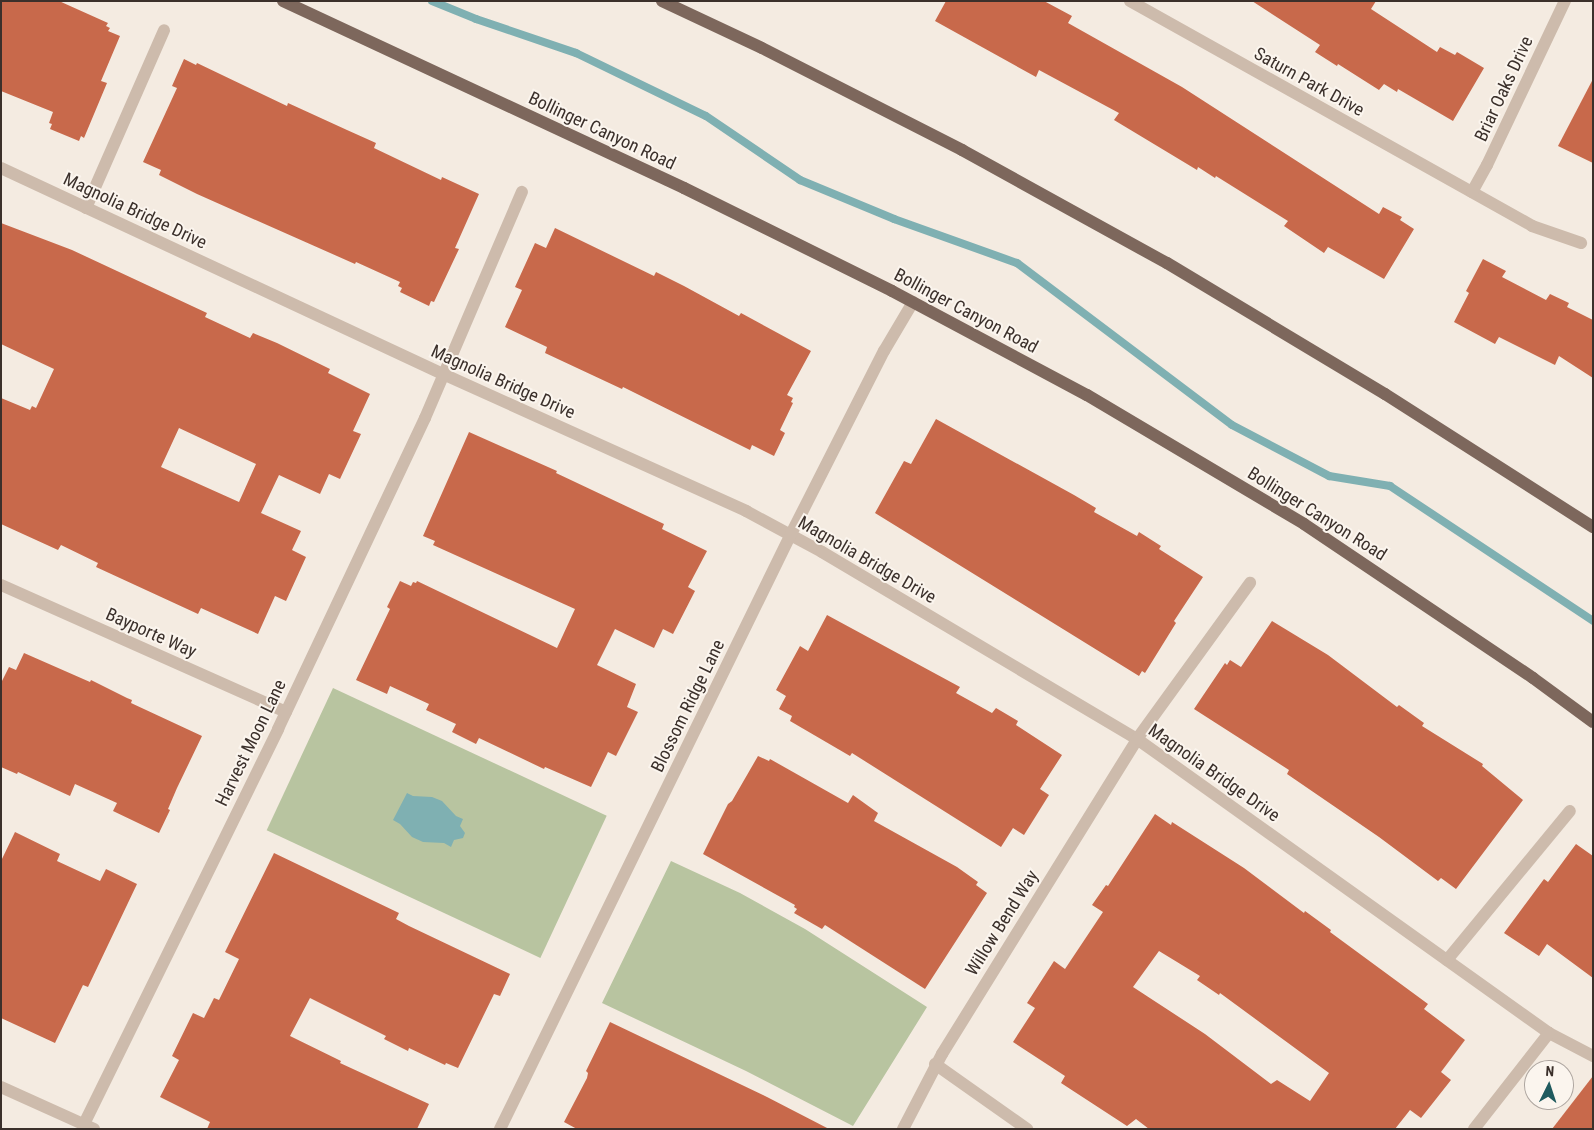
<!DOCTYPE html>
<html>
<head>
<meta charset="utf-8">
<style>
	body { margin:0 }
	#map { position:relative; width:1594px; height:1130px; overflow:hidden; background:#f4ebe1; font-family:"Roboto Condensed",sans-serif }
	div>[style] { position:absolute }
	.green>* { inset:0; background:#b8c4a0; transform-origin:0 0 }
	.water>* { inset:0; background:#7fb0b2 }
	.stream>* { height:8px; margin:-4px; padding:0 4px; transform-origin:4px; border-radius:4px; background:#7fb0b2 }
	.building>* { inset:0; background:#c8694b }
	.minor>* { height:12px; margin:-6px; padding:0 6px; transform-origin:6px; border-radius:6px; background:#cdbbac }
	.major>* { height:12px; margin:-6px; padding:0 6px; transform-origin:6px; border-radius:6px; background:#7d675c }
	span { translate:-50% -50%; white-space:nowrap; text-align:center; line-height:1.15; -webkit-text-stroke:4px #fbf5ee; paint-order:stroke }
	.street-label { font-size:18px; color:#3b302b }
	.frame { position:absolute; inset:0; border:2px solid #3b302b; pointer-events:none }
	.north { position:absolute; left:1524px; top:1060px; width:50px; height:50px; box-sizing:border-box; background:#fbf5ee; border:1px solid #aea6a0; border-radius:50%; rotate:4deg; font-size:14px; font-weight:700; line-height:20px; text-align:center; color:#3b302b }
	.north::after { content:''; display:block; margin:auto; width:18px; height:22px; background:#1f5a5e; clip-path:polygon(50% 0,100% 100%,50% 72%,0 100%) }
</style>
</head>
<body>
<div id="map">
	<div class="green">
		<i style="left:333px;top:688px;width:302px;height:157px;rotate:25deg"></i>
		<i style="clip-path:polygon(671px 861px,740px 893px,805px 929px,927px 1007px,853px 1126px,746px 1071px,602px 1003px)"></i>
	</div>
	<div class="water">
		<i style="clip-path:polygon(407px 793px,413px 796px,432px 797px,442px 801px,456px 816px,463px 819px,460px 826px,465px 833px,463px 838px,454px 840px,451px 847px,444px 843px,423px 842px,412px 837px,400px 824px,393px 820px)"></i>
	</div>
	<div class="stream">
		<i style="left:432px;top:1px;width:48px;rotate:22.2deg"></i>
		<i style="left:476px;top:19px;width:106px;rotate:18.8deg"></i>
		<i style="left:576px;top:53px;width:144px;rotate:25.9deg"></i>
		<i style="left:706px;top:116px;width:114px;rotate:34.2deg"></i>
		<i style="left:800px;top:180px;width:102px;rotate:22.5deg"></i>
		<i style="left:894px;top:219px;width:131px;rotate:19.7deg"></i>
		<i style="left:1017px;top:263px;width:269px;rotate:37deg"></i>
		<i style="left:1232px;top:425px;width:110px;rotate:27.7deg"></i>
		<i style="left:1329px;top:476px;width:62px;rotate:9.3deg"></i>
		<i style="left:1390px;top:486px;width:244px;rotate:33.6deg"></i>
	</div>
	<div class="building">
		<i style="clip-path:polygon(1px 1px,59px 1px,108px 23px,106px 26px,110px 28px,108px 31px,120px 36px,101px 81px,107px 83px,84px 138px,81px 136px,79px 141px,50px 129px,52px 124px,49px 123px,53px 112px,1px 91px)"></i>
		<i style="clip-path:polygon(946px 1px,1044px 1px,1072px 16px,1068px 23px,1182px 87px,1379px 214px,1383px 207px,1402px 217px,1400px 220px,1414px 229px,1384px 279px,1328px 247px,1324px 253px,1284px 226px,1288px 221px,1216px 176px,1215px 178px,1198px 167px,1197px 170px,1114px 120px,1119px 113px,1039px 70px,1036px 77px,935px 21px)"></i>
		<i style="clip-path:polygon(1252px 1px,1376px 1px,1371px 9px,1437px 52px,1440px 47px,1455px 55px,1457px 52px,1484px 68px,1453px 121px,1398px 89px,1397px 92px,1384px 84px,1379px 90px,1338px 64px,1337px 66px,1315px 52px,1320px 45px)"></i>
		<i style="clip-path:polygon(184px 59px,196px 65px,197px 63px,287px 106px,288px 103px,347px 130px,376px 143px,374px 148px,441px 180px,442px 177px,479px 194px,455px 248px,459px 249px,434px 302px,431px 301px,429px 306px,400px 292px,402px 288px,398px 286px,400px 282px,356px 262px,355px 264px,197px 194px,159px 175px,161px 170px,143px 162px,177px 88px,172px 86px)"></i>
		<i style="clip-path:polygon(1593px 79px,1593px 163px,1558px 146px)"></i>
		<i style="clip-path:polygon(evenodd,1px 223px,72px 250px,207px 313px,205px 317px,250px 338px,253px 333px,277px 343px,330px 369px,328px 373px,370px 394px,353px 431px,361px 434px,340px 479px,329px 474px,320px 494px,279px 475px,261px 513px,301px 531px,292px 550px,306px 557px,286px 601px,275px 596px,258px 634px,201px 608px,198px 614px,96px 567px,98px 563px,61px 545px,58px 550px,1px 524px,1px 398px,30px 410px,32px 406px,36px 408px,54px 369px,1px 344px,1px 223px,179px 428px,256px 464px,239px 502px,161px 467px,179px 428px)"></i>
		<i style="clip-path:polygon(555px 228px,654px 276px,656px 272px,684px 286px,739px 316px,741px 313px,811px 351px,787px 395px,793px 398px,791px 402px,793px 403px,780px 430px,785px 433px,774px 456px,752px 445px,750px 450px,623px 387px,622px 389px,545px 353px,547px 347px,505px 327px,522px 290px,515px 287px,535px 243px,546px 248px)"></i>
		<i style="clip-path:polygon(1483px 259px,1506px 271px,1502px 277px,1546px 300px,1550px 294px,1569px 303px,1567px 307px,1593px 320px,1593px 378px,1559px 356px,1555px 365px,1499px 337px,1495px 344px,1454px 322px,1469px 293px,1466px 291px)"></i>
		<i style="clip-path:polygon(936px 419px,1074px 495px,1096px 508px,1094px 512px,1137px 536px,1139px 532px,1161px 546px,1159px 549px,1203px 577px,1174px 621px,1176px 623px,1145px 673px,1142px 671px,1139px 676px,875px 513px,904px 461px,911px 464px)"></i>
		<i style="clip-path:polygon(469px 432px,557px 471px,556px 473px,664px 524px,662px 529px,707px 551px,688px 587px,695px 591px,673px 634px,663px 629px,654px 648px,615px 629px,597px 665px,636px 684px,627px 707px,638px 712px,616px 756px,608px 752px,591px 787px,545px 767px,544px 769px,479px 738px,476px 744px,452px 732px,456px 724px,426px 710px,429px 704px,390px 686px,387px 694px,356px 680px,390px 609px,387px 607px,400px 581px,411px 586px,413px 582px,416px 583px,417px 581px,557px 648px,575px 609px,433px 545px,435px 541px,423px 536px)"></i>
		<i style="clip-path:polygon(827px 615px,960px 687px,956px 693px,992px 713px,996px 708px,1018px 721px,1016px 725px,1062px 755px,1040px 789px,1049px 795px,1024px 835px,1013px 828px,1001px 847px,852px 753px,850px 756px,790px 721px,792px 716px,779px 709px,786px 696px,776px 690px,800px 646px,808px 651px)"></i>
		<i style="clip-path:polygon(1272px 621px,1328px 655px,1397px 707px,1399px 705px,1424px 723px,1422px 726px,1483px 764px,1482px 766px,1523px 800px,1456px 889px,1441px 878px,1438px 881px,1379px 837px,1287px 774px,1289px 770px,1194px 709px,1225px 663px,1227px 665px,1230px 660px,1241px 667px)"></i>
		<i style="clip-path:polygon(24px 653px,90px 682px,91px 680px,127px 698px,132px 700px,131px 703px,202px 736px,177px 788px,168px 809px,170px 810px,159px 833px,113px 811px,117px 803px,75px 784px,70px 796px,18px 772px,17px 774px,1px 767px,1px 683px,9px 667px,16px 670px)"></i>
		<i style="clip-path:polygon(758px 756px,769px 761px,770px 759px,848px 803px,853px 795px,878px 813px,874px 821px,957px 867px,978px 882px,976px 885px,987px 893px,925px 989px,825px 925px,822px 929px,794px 913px,797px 909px,794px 907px,795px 905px,703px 854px,728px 804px,732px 801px)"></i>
		<i style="clip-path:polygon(evenodd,1155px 814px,1171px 825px,1172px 822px,1244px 868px,1304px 913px,1305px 911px,1331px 930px,1330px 932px,1428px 1004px,1424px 1009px,1465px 1040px,1441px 1072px,1451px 1080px,1421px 1118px,1410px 1110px,1395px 1129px,1149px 1129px,1136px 1119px,1127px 1126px,1061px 1083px,1065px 1076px,1013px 1042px,1035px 1008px,1027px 1003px,1054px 961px,1065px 969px,1103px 912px,1092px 905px,1106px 885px,1108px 886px,1155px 814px,1159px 951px,1200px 976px,1197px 980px,1219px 995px,1220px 993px,1329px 1073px,1310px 1101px,1277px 1080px,1271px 1084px,1205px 1034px,1133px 987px,1159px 951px)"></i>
		<i style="clip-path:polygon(15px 832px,60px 854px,57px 861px,100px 881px,106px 869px,137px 884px,88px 987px,83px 985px,55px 1043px,1px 1018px,1px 861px)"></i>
		<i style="clip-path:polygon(1576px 844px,1593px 856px,1593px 978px,1547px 944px,1539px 956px,1504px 933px,1544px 879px,1548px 882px)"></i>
		<i style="clip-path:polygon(274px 853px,399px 913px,396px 919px,409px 926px,510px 974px,500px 996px,494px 994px,458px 1068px,446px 1063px,445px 1065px,409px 1048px,408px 1051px,384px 1039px,386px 1036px,310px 998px,290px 1036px,341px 1061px,340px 1063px,429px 1104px,417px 1129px,207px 1129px,210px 1122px,160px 1097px,179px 1060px,172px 1056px,193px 1013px,204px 1018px,214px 998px,219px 1000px,239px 959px,225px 952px)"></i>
		<i style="clip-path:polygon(610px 1022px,767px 1097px,829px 1129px,577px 1129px,564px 1122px,587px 1078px,588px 1073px,586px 1071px)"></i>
		<i style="clip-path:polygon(1593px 1076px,1593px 1129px,1552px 1129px)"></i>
	</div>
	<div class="minor">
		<i style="left:1130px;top:1px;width:461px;rotate:29.2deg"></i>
		<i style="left:1532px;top:226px;width:52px;rotate:19.1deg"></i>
		<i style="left:1px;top:168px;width:488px;rotate:25deg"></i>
		<i style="left:443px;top:374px;width:333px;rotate:24.3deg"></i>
		<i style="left:746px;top:511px;width:86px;rotate:28.3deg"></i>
		<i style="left:822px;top:552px;width:366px;rotate:30.7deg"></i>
		<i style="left:1137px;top:739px;width:506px;rotate:35.51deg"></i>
		<i style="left:1549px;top:1033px;width:50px;rotate:27.6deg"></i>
		<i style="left:1472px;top:192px;width:31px;rotate:-61deg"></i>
		<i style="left:1487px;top:165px;width:182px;rotate:-64.6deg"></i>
		<i style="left:86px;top:208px;width:194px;rotate:-66.3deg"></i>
		<i style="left:1px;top:585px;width:312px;rotate:24deg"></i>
		<i style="left:1447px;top:960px;width:193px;rotate:-50.5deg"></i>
		<i style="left:935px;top:1064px;width:113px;rotate:35.2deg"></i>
		<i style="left:1px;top:1087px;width:102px;rotate:24.3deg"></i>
		<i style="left:84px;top:1124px;width:440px;rotate:-63.8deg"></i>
		<i style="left:278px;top:729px;width:344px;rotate:-64.7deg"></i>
		<i style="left:425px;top:418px;width:246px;rotate:-66.8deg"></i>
		<i style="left:500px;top:1129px;width:660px;rotate:-63.94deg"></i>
		<i style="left:790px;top:536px;width:208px;rotate:-63.1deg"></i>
		<i style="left:884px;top:351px;width:57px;rotate:-59.4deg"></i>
		<i style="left:903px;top:1129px;width:85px;rotate:-62.5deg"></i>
		<i style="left:942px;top:1054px;width:370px;rotate:-58.2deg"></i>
		<i style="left:1137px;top:739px;width:193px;rotate:-54.1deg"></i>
		<i style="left:1474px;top:1129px;width:122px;rotate:-52deg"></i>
	</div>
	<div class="major">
		<i style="left:283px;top:1px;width:442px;rotate:25deg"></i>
		<i style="left:684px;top:188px;width:232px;rotate:26.3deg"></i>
		<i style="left:892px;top:291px;width:221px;rotate:28.1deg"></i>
		<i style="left:1087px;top:395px;width:252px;rotate:30.7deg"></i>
		<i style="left:1304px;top:524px;width:276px;rotate:33.9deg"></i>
		<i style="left:1533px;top:678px;width:74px;rotate:36.3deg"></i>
		<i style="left:662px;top:1px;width:110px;rotate:25.2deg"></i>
		<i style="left:762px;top:48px;width:225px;rotate:27deg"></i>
		<i style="left:962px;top:150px;width:234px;rotate:28.9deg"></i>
		<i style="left:1167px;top:263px;width:254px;rotate:31deg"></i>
		<i style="left:1385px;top:394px;width:247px;rotate:32.6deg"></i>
	</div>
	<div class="street-label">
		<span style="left:1309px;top:82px;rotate:29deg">Saturn Park Drive</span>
		<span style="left:1504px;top:89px;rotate:-65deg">Briar Oaks Drive</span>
		<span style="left:602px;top:131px;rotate:25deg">Bollinger Canyon Road</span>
		<span style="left:135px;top:211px;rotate:25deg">Magnolia Bridge Drive</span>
		<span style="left:966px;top:311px;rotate:28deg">Bollinger Canyon Road</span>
		<span style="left:503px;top:382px;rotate:24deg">Magnolia Bridge Drive</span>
		<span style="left:1317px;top:514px;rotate:32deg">Bollinger Canyon Road</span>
		<span style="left:867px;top:560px;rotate:30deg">Magnolia Bridge Drive</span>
		<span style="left:151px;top:633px;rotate:24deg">Bayporte Way</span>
		<span style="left:688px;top:706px;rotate:-64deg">Blossom Ridge Lane</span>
		<span style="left:251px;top:743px;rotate:-64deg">Harvest Moon Lane</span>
		<span style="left:1214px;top:773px;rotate:35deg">Magnolia Bridge Drive</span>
		<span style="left:1002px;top:923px;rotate:-58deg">Willow Bend Way</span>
	</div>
	<div class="frame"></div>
	<div class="north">N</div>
</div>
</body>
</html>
